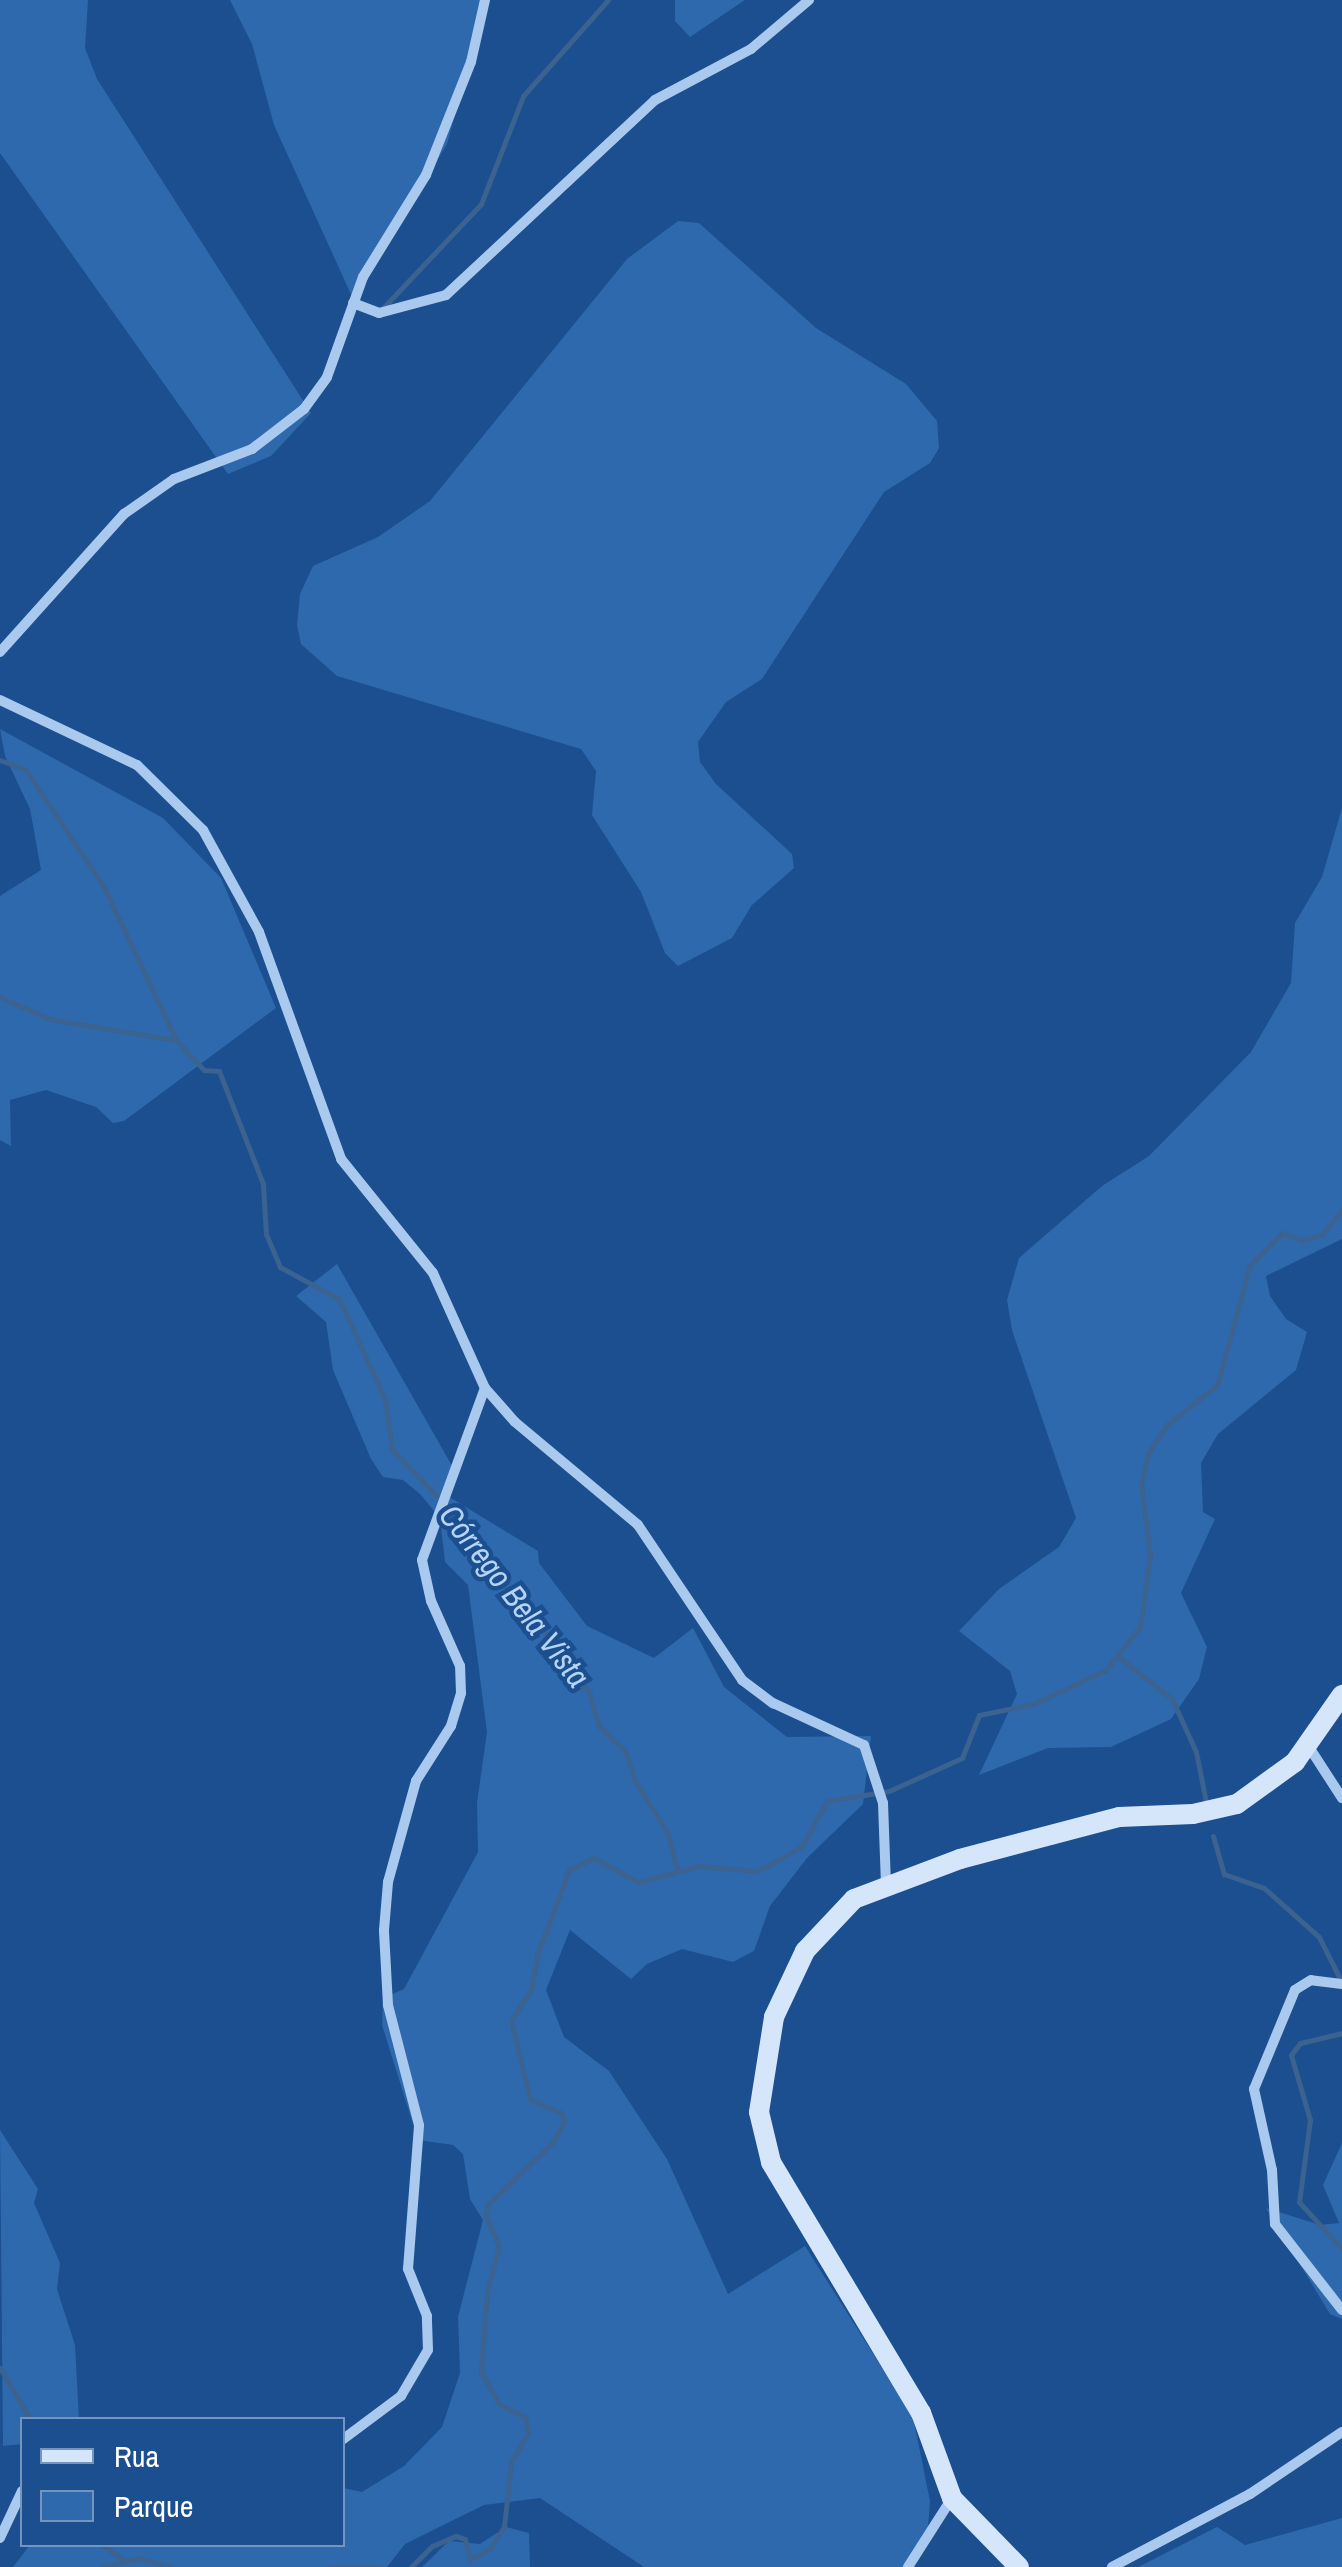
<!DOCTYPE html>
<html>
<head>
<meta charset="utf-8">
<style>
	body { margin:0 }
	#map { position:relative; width:1342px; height:2567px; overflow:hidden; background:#1b4f8f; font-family:"Archivo Narrow",sans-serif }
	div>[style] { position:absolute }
	.green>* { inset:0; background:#2e69ad }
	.stream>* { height:5px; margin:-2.5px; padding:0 2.5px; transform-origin:2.5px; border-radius:2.5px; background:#3c6290 }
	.street>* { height:10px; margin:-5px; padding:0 5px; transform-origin:5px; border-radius:5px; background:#a9c9ee }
	.secondary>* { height:20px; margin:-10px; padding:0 10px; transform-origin:10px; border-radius:10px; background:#d6e6fa }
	span { translate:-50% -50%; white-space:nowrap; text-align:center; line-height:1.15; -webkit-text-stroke:9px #1b4f8f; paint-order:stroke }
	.water-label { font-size:32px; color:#b5d3f5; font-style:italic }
	.legend { position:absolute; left:20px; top:2417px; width:325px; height:130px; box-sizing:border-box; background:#1b4f8f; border:2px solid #7695bc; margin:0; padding:12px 18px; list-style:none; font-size:30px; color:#fff }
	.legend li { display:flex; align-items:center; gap:20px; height:50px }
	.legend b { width:50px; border:2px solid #7695bc }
</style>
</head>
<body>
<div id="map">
	<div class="green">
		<i style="clip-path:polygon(0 0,88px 0,85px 48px,97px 79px,311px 413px,271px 456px,228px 474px,0 153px)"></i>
		<i style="clip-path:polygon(230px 0,486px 0,447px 144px,354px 301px,274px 125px,252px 44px)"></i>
		<i style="clip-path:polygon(675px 0,745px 0,690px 37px,675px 21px)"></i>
		<i style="clip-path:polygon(678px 221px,699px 223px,816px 328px,906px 384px,937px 421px,939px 448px,930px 463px,884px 492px,762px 679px,726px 702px,698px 742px,700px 762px,716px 784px,792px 854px,794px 868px,752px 905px,732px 938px,678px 966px,665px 953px,641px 892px,592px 815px,596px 771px,581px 749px,337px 676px,301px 644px,297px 625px,300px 594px,313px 566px,378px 537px,430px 501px,627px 259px)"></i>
		<i style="clip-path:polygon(0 729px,163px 818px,221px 878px,276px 1008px,124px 1121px,113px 1123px,96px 1107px,46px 1090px,10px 1100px,11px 1146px,0 1140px,0 896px,41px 870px,30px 809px,5px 756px)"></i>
		<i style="clip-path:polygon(1342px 808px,1342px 1239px,1266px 1276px,1270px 1296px,1286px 1319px,1307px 1332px,1296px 1370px,1218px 1434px,1201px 1463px,1203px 1512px,1215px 1519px,1181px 1593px,1207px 1647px,1199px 1679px,1171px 1719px,1111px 1747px,1048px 1748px,979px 1775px,1017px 1694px,1010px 1671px,959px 1631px,999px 1589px,1059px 1547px,1076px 1518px,1012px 1330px,1007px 1300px,1019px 1258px,1102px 1186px,1149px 1156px,1251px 1052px,1291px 983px,1295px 923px,1322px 877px)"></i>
		<i style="clip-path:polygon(337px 1264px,455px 1471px,446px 1495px,538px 1551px,539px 1563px,587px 1626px,654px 1658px,693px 1628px,724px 1687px,787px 1737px,871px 1736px,863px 1804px,807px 1858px,770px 1906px,754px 1951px,733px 1962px,682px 1949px,647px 1964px,631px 1979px,570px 1930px,546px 1990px,564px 2037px,609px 2071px,667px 2159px,728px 2294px,805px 2246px,913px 2417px,930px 2501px,928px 2527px,907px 2567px,644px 2567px,540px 2498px,484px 2505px,405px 2544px,387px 2567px,13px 2567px,30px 2545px,342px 2544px,343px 2488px,362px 2492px,404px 2466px,442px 2427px,460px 2373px,458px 2317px,483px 2220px,470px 2199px,463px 2154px,453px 2145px,418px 2140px,382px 2025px,383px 1998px,404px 1989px,478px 1852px,477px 1803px,487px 1732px,468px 1585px,445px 1562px,440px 1518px,420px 1494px,403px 1480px,383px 1477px,371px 1459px,333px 1370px,326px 1322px,296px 1296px)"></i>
		<i style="clip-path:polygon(0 2130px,38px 2189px,34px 2203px,60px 2263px,57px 2289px,75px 2345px,79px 2419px,22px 2420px,22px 2444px,3px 2446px)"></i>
		<i style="clip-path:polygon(1342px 2143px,1342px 2319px,1330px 2314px,1266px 2208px,1320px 2225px,1339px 2223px,1323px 2185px)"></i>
		<i style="clip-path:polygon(1342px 2518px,1342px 2567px,1138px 2567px,1217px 2527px,1245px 2545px)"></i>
		<i style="clip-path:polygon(506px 2527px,529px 2533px,530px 2567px,422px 2567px,449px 2541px,480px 2544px)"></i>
	</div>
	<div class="stream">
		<i style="left:383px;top:308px;width:143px;rotate:-46.7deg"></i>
		<i style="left:481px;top:204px;width:116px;rotate:-68.7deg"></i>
		<i style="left:523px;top:96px;width:128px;rotate:-48.5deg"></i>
		<i style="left:0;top:760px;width:28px;rotate:21deg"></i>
		<i style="left:26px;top:770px;width:141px;rotate:56.3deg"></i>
		<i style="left:104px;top:887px;width:169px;rotate:64.8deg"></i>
		<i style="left:0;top:997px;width:55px;rotate:23.7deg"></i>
		<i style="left:50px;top:1019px;width:128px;rotate:9.5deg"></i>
		<i style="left:176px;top:1040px;width:41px;rotate:47deg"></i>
		<i style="left:204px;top:1070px;width:15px;rotate:4deg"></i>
		<i style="left:219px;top:1071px;width:121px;rotate:68.7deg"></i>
		<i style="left:263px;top:1184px;width:50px;rotate:86.6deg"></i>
		<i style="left:266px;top:1234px;width:36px;rotate:67deg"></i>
		<i style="left:280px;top:1267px;width:67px;rotate:28.5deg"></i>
		<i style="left:339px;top:1299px;width:110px;rotate:65.3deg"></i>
		<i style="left:385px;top:1399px;width:50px;rotate:82deg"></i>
		<i style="left:392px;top:1449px;width:95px;rotate:46.3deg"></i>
		<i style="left:458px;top:1518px;width:132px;rotate:54.9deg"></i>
		<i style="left:534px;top:1626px;width:30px;rotate:34deg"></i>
		<i style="left:559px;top:1643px;width:27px;rotate:73deg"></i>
		<i style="left:567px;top:1669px;width:32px;rotate:46deg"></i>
		<i style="left:589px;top:1692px;width:35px;rotate:74deg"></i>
		<i style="left:599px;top:1726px;width:37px;rotate:44deg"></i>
		<i style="left:626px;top:1752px;width:28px;rotate:73deg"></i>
		<i style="left:634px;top:1779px;width:65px;rotate:58.3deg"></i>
		<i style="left:668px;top:1834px;width:38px;rotate:76deg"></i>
		<i style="left:1119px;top:1657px;width:68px;rotate:38.4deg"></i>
		<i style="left:1172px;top:1699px;width:58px;rotate:65.6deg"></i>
		<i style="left:1196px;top:1752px;width:56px;rotate:78.7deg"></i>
		<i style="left:1213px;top:1836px;width:40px;rotate:74deg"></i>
		<i style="left:1224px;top:1874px;width:42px;rotate:19.3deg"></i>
		<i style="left:1264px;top:1888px;width:74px;rotate:41.7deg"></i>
		<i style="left:1319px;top:1937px;width:49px;rotate:63.4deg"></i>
		<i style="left:1342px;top:2033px;width:43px;rotate:166.6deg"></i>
		<i style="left:1300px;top:2043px;width:15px;rotate:127deg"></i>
		<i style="left:1291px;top:2055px;width:68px;rotate:73.7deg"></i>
		<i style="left:1310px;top:2120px;width:83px;rotate:97.6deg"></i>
		<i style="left:1299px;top:2202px;width:64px;rotate:47.5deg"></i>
		<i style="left:0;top:2368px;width:61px;rotate:59.2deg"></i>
		<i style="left:101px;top:2544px;width:28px;rotate:35deg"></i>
		<i style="left:102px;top:2567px;width:37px;rotate:-14deg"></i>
		<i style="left:138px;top:2558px;width:34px;rotate:15deg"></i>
		<i style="left:331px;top:2567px;width:49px"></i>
		<i style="left:411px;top:2567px;width:30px;rotate:-45deg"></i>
		<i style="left:432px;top:2546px;width:26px;rotate:-23deg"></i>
		<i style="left:456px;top:2536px;width:9px;rotate:18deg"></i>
		<i style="left:465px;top:2539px;width:21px;rotate:76deg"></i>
		<i style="left:470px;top:2559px;width:22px;rotate:-27deg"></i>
		<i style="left:490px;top:2549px;width:26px;rotate:-58deg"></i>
		<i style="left:504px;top:2527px;width:64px;rotate:-83.8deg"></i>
		<i style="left:511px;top:2463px;width:35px;rotate:-61deg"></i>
		<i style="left:528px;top:2432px;width:15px;rotate:-101deg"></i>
		<i style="left:525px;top:2417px;width:29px;rotate:-153deg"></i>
		<i style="left:499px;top:2404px;width:38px;rotate:-119deg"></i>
		<i style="left:481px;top:2371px;width:79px;rotate:-85.7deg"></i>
		<i style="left:487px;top:2292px;width:48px;rotate:-75.4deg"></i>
		<i style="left:499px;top:2246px;width:34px;rotate:-114deg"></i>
		<i style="left:485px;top:2215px;width:11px;rotate:-75deg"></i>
		<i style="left:488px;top:2204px;width:90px;rotate:-43.6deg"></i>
		<i style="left:553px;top:2142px;width:24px;rotate:-62deg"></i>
		<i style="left:564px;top:2121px;width:9px;rotate:-111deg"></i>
		<i style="left:561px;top:2113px;width:34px;rotate:-156deg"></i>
		<i style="left:530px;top:2099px;width:81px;rotate:-103.5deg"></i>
		<i style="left:511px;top:2020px;width:36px;rotate:-56deg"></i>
		<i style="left:531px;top:1990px;width:36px;rotate:-80deg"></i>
		<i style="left:537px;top:1955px;width:91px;rotate:-69.4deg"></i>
		<i style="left:569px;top:1870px;width:28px;rotate:-26deg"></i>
		<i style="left:594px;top:1858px;width:50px;rotate:28.6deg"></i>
		<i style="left:638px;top:1882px;width:63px;rotate:-14.7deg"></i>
		<i style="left:699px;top:1866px;width:59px;rotate:4.8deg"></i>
		<i style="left:758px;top:1871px;width:51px;rotate:-29.6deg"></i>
		<i style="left:802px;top:1846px;width:51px;rotate:-60.9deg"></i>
		<i style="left:827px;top:1801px;width:63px;rotate:-9.2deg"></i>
		<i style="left:889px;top:1791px;width:80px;rotate:-24.3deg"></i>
		<i style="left:962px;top:1758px;width:46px;rotate:-68.4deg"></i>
		<i style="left:979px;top:1715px;width:56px;rotate:-11.3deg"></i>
		<i style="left:1034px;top:1704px;width:80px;rotate:-25.3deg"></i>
		<i style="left:1106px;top:1670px;width:55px;rotate:-51.7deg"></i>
		<i style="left:1140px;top:1627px;width:73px;rotate:-82.1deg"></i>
		<i style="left:1150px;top:1555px;width:72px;rotate:-97.2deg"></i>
		<i style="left:1141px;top:1484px;width:32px;rotate:-77deg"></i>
		<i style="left:1148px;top:1453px;width:34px;rotate:-56deg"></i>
		<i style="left:1167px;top:1425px;width:64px;rotate:-38.7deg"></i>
		<i style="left:1217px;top:1385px;width:124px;rotate:-74.6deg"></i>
		<i style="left:1250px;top:1265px;width:45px;rotate:-45deg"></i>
		<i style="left:1282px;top:1233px;width:21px;rotate:19deg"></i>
		<i style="left:1302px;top:1240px;width:21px;rotate:-14deg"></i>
		<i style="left:1322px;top:1235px;width:33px;rotate:-52deg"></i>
	</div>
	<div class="street">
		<i style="left:353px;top:303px;width:28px;rotate:21deg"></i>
		<i style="left:379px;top:313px;width:69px;rotate:-15deg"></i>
		<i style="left:446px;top:295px;width:286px;rotate:-43deg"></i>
		<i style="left:655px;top:100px;width:109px;rotate:-28deg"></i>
		<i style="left:751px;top:49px;width:76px;rotate:-40.2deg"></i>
		<i style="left:0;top:652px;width:186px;rotate:-48.1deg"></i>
		<i style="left:124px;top:514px;width:61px;rotate:-35deg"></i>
		<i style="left:174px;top:479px;width:84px;rotate:-21deg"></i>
		<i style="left:252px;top:449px;width:66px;rotate:-37.6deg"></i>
		<i style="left:304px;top:409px;width:39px;rotate:-54deg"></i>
		<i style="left:327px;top:377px;width:106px;rotate:-70.2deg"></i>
		<i style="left:363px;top:277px;width:120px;rotate:-58.3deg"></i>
		<i style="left:426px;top:175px;width:122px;rotate:-68.3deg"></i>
		<i style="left:471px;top:62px;width:64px;rotate:-77.3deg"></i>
		<i style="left:0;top:700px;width:152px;rotate:25.4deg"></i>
		<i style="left:137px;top:765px;width:93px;rotate:44.6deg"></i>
		<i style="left:203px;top:830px;width:116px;rotate:61.2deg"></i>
		<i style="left:259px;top:932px;width:241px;rotate:70.1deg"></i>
		<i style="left:341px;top:1159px;width:146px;rotate:51.1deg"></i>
		<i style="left:433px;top:1273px;width:126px;rotate:65.7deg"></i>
		<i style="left:485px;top:1388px;width:45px;rotate:48.6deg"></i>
		<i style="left:515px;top:1422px;width:160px;rotate:39.9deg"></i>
		<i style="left:638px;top:1525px;width:187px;rotate:56.1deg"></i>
		<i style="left:742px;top:1680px;width:39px;rotate:37deg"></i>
		<i style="left:773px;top:1703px;width:100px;rotate:24.8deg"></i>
		<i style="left:864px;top:1745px;width:61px;rotate:71.9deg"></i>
		<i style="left:883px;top:1803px;width:80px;rotate:87.9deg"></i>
		<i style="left:1309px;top:1747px;width:61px;rotate:57.1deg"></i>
		<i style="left:1342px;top:1984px;width:31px;rotate:-173deg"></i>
		<i style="left:1311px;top:1980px;width:19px;rotate:148deg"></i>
		<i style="left:1295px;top:1990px;width:107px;rotate:112.5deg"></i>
		<i style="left:1254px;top:2089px;width:83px;rotate:77.5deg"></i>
		<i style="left:1272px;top:2170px;width:54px;rotate:86.8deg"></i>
		<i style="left:1275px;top:2224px;width:109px;rotate:52.1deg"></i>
		<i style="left:342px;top:2440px;width:74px;rotate:-36.7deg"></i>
		<i style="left:401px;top:2396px;width:53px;rotate:-59.6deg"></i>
		<i style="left:428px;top:2350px;width:34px;rotate:-92deg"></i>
		<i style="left:427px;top:2316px;width:51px;rotate:-112deg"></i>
		<i style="left:408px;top:2269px;width:144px;rotate:-85.6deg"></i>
		<i style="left:419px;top:2125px;width:124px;rotate:-104.5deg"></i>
		<i style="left:388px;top:2005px;width:75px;rotate:-93.1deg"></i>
		<i style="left:384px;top:1930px;width:48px;rotate:-85.2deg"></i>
		<i style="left:388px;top:1882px;width:105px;rotate:-74.5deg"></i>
		<i style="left:416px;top:1781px;width:65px;rotate:-57.5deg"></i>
		<i style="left:451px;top:1726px;width:34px;rotate:-73deg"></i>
		<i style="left:461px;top:1693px;width:27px;rotate:-92deg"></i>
		<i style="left:460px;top:1666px;width:71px;rotate:-114deg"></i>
		<i style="left:431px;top:1601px;width:42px;rotate:-102.4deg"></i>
		<i style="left:422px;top:1560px;width:183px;rotate:-69.9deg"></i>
		<i style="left:0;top:2538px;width:52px;rotate:-64.9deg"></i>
		<i style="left:908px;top:2567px;width:82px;rotate:-57.5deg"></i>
		<i style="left:1112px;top:2567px;width:156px;rotate:-27.9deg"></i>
		<i style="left:1250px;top:2494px;width:111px;rotate:-34deg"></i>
	</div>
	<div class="secondary">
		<i style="left:1019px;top:2567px;width:96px;rotate:-134.2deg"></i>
		<i style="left:952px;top:2498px;width:90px;rotate:-110deg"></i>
		<i style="left:921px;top:2413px;width:292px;rotate:-120.9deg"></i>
		<i style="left:771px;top:2162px;width:51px;rotate:-103.5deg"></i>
		<i style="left:759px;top:2112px;width:96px;rotate:-81deg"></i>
		<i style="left:774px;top:2017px;width:73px;rotate:-64.8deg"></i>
		<i style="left:805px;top:1951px;width:71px;rotate:-46.7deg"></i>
		<i style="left:854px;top:1899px;width:113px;rotate:-20.7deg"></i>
		<i style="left:960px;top:1859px;width:164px;rotate:-14.8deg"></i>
		<i style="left:1119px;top:1817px;width:74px;rotate:-2.3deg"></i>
		<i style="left:1193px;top:1814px;width:45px;rotate:-12.8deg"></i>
		<i style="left:1237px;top:1804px;width:72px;rotate:-35.9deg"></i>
		<i style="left:1295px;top:1762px;width:82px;rotate:-55deg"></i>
	</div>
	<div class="water-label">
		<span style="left:514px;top:1596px;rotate:52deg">Córrego Bela Vista</span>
	</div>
	<ul class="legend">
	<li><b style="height:12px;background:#d6e6fa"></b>Rua</li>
	<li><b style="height:28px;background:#2e69ad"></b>Parque</li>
	</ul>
</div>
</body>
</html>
